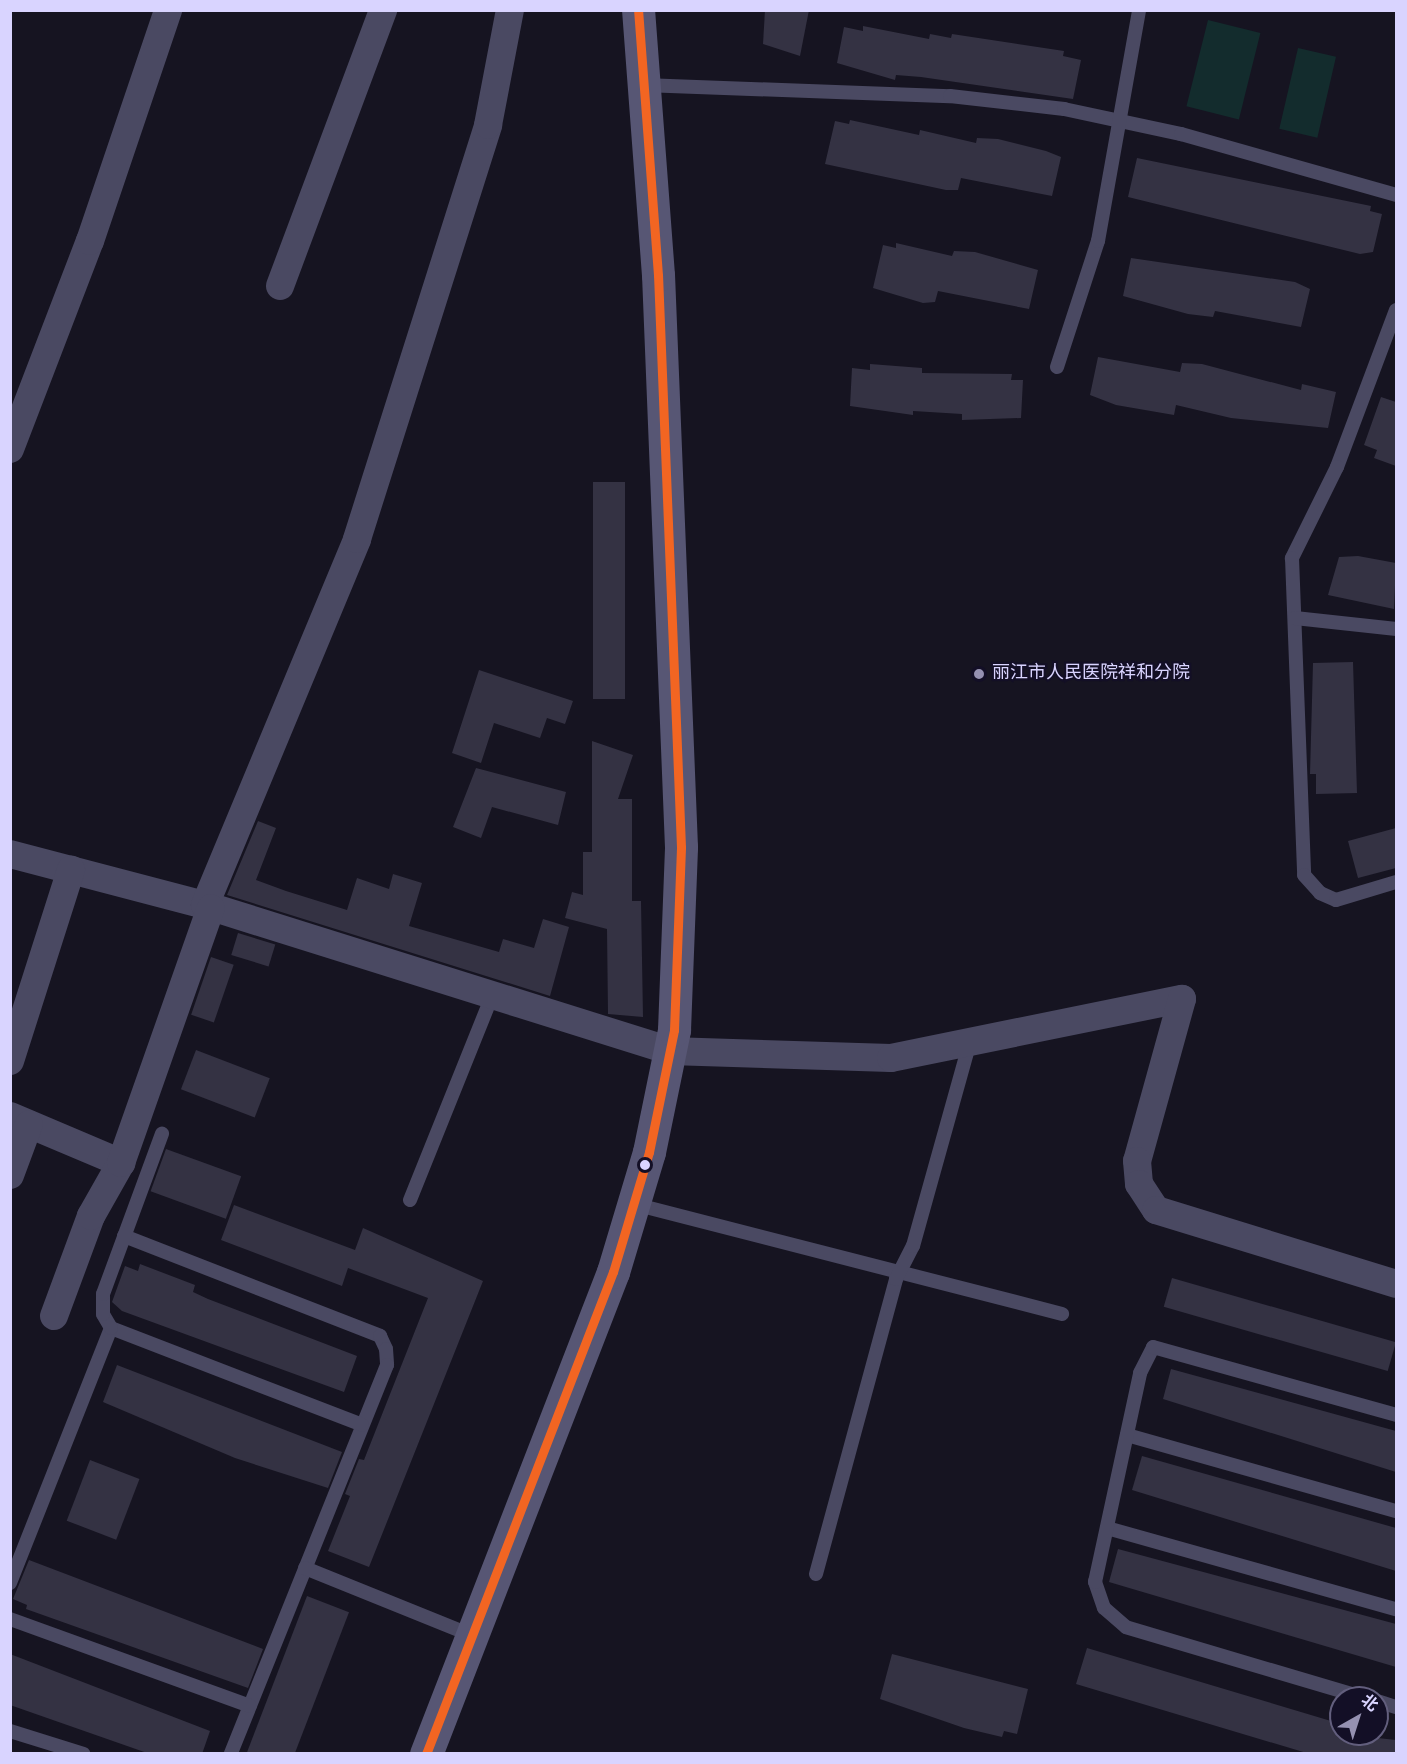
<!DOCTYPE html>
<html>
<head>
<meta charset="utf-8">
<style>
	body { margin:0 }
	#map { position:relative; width:1407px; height:1764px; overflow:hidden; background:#161421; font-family:Overpass,"Noto Sans SC",sans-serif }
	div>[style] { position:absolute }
	.green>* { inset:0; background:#132c2d; transform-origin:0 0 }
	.building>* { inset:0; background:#343243; transform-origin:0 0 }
	.lane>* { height:14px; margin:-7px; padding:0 7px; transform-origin:7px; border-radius:7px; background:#4a4962 }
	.street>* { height:28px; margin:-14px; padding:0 14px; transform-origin:14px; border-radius:14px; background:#4a4962 }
	.secondary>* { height:33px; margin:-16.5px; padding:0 16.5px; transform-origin:16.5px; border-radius:16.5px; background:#575674 }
	.bus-1>* { height:9px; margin:-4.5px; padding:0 4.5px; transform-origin:4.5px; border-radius:4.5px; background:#f26522 }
	.dots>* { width:16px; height:16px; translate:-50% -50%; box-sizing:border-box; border:3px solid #130f26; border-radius:50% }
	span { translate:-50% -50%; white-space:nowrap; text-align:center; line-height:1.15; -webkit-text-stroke:4.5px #130f26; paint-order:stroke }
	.poi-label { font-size:18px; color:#d9d4ff }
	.left { translate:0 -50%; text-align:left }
	.frame { position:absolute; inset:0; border:12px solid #d9d4ff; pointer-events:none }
	.north { position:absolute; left:1329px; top:1686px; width:60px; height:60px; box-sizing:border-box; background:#130f26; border:2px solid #625e7d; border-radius:50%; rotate:39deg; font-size:16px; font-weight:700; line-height:24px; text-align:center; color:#d9d4ff }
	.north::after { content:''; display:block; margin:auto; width:21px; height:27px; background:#9591b1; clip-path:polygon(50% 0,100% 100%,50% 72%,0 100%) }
</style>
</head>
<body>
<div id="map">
	<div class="green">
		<i style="left:1208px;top:20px;width:54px;height:89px;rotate:14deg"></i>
		<i style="left:1298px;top:48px;width:39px;height:83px;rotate:13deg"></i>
	</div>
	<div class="building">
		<i style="clip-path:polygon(765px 10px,809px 10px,800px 56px,763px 44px)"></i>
		<i style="clip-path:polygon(863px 26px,929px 39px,930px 34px,951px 38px,952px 34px,1064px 51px,1063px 56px,1081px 60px,1073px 99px,921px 77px,896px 75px,895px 80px,837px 63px,844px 27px,863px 31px)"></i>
		<i style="clip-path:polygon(850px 120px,919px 135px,920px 130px,976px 143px,977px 138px,998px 139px,1046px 151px,1061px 157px,1052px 196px,961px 178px,958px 190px,946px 190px,825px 164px,835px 121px,849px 124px)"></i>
		<i style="clip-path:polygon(1137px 158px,1371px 206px,1370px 211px,1382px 214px,1373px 252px,1360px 254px,1128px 197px)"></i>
		<i style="clip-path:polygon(896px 243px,952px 256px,954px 251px,975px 252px,1038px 270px,1029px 309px,938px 291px,935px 302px,923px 303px,873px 288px,883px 245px,896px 248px)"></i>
		<i style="clip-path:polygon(1131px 258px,1295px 282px,1310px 289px,1301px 327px,1215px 311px,1213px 317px,1188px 314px,1123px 296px)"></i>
		<i style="clip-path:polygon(1098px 357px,1180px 372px,1182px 363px,1202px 364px,1301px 390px,1302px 384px,1336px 392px,1328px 428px,1231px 418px,1176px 405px,1174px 415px,1116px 405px,1090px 395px)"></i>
		<i style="clip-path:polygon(870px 364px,922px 368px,922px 373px,1012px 374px,1011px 380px,1023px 380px,1021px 418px,962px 420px,962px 414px,913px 411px,913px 415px,850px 406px,852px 368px,870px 370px)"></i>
		<i style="clip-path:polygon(1381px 397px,1396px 402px,1396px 466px,1374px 458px,1377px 450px,1364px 445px)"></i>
		<i style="left:593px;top:482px;width:32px;height:217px"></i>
		<i style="clip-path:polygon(1358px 556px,1396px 563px,1394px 609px,1328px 595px,1339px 557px)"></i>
		<i style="clip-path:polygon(1353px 662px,1357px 793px,1316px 794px,1316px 774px,1310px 774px,1313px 663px)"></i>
		<i style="clip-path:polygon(479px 670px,573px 701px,565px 724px,547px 718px,540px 738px,494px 723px,481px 763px,452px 753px)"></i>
		<i style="clip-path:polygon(592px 741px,633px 755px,618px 799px,632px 799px,632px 901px,641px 901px,643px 1017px,608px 1014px,607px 929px,565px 918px,572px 892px,583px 895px,583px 852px,592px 852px)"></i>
		<i style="clip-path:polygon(476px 768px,566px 792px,558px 825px,492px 807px,481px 838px,453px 827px)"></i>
		<i style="clip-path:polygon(258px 821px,276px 828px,256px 880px,286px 891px,347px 910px,357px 878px,389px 889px,393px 874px,422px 883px,409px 926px,499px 952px,503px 939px,534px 948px,543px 919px,569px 927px,550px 996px,227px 895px)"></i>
		<i style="clip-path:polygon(1396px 828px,1396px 868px,1358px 878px,1348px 841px)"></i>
		<i style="left:238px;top:933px;width:39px;height:23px;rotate:17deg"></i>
		<i style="left:211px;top:957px;width:24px;height:61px;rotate:19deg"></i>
		<i style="left:196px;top:1050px;width:79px;height:42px;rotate:21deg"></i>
		<i style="left:166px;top:1149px;width:80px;height:45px;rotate:20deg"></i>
		<i style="clip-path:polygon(234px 1205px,355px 1250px,363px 1228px,483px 1281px,369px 1567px,328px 1551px,350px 1496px,345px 1494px,359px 1459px,364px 1460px,428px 1298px,348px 1268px,342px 1286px,221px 1240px)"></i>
		<i style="clip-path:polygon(140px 1264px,195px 1285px,193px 1292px,208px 1299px,357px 1356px,344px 1392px,122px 1311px,112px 1302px,125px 1266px,138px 1271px)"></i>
		<i style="left:1172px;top:1278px;width:233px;height:30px;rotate:16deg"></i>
		<i style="clip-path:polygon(117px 1365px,342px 1452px,328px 1488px,235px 1458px,103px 1402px)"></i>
		<i style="clip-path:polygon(1171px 1369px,1396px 1431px,1396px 1472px,1163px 1399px)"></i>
		<i style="clip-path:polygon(1142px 1456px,1396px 1528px,1396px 1571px,1132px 1490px)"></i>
		<i style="left:90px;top:1460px;width:53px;height:65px;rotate:21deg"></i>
		<i style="clip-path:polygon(1118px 1549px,1396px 1624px,1396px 1667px,1109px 1582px)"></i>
		<i style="clip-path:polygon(29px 1560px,263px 1649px,248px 1688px,26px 1609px,27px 1605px,13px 1599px)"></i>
		<i style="left:307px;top:1596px;width:45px;height:170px;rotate:21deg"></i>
		<i style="clip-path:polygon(1087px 1648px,1341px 1724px,1341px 1734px,1396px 1740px,1396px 1754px,1310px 1754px,1076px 1684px)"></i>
		<i style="clip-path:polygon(10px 1654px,210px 1731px,202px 1754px,150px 1754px,10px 1705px)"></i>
		<i style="clip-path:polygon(892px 1654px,1028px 1689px,1017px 1734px,1004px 1731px,1002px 1737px,964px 1728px,880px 1699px)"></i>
	</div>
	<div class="lane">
		<i style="left:643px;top:85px;width:307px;rotate:2.1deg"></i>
		<i style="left:950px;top:96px;width:115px;rotate:6.5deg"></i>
		<i style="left:1064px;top:109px;width:120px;rotate:12.1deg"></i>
		<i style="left:1181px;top:134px;width:223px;rotate:15.8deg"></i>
		<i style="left:1396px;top:310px;width:168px;rotate:110.6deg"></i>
		<i style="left:1337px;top:467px;width:102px;rotate:116.3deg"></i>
		<i style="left:1292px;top:558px;width:317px;rotate:87.8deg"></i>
		<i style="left:1304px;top:875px;width:24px;rotate:48deg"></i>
		<i style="left:1320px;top:893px;width:17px;rotate:24deg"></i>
		<i style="left:1336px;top:900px;width:63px;rotate:-16.7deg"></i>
		<i style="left:1057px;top:367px;width:133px;rotate:-72deg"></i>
		<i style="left:1098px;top:241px;width:235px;rotate:-79.9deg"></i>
		<i style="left:1295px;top:618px;width:102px;rotate:6.2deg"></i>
		<i style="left:410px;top:1200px;width:217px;rotate:-68.1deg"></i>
		<i style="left:634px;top:1204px;width:442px;rotate:14.4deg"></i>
		<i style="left:124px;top:1236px;width:275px;rotate:21.3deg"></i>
		<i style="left:380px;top:1336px;width:14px;rotate:65deg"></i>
		<i style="left:386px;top:1349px;width:16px;rotate:86deg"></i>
		<i style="left:387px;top:1365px;width:419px;rotate:111.9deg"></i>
		<i style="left:111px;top:1328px;width:269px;rotate:21.1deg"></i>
		<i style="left:1127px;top:1435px;width:280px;rotate:15.8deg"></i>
		<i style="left:1107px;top:1528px;width:300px;rotate:15.7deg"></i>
		<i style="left:305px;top:1568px;width:181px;rotate:22deg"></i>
		<i style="left:816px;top:1574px;width:306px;rotate:-74.8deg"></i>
		<i style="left:896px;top:1279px;width:37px;rotate:-63deg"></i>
		<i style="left:913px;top:1246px;width:209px;rotate:-74.4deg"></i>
		<i style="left:10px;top:1583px;width:274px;rotate:-68.4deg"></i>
		<i style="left:111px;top:1328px;width:16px;rotate:-120deg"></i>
		<i style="left:103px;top:1314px;width:20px;rotate:-90deg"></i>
		<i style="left:103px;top:1294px;width:171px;rotate:-69.8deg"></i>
		<i style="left:10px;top:1619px;width:255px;rotate:19.9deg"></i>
		<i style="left:1365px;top:1698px;width:249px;rotate:-163.5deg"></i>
		<i style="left:1126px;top:1627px;width:29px;rotate:-139deg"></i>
		<i style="left:1104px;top:1608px;width:28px;rotate:-109deg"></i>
		<i style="left:1095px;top:1582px;width:214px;rotate:-77.8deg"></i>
		<i style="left:1140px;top:1373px;width:29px;rotate:-63deg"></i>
		<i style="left:1153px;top:1347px;width:252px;rotate:15.6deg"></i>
		<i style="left:1377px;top:1701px;width:20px;rotate:18deg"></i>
		<i style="left:10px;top:1731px;width:77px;rotate:17.3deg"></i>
	</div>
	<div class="street">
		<i style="left:280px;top:286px;width:295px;rotate:-69.5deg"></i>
		<i style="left:10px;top:449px;width:223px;rotate:-69deg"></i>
		<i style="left:90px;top:241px;width:244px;rotate:-71.3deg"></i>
		<i style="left:10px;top:854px;width:202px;rotate:14.7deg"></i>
		<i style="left:205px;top:905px;width:487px;rotate:17.4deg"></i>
		<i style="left:670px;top:1051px;width:221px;rotate:1.8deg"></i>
		<i style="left:891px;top:1058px;width:297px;rotate:-11.5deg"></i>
		<i style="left:1182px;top:999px;width:168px;rotate:105.5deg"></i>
		<i style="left:1137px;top:1161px;width:23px;rotate:85deg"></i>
		<i style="left:1139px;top:1184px;width:31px;rotate:57deg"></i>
		<i style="left:1156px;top:1210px;width:251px;rotate:17.1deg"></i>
		<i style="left:205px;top:905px;width:396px;rotate:-67.4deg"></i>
		<i style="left:357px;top:539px;width:434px;rotate:-72.4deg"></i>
		<i style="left:488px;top:125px;width:117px;rotate:-79.2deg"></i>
		<i style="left:10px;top:1061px;width:201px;rotate:-72.3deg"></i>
		<i style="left:10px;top:1116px;width:121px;rotate:22.9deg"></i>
		<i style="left:10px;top:1175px;width:54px;rotate:-69.6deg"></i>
		<i style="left:54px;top:1316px;width:107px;rotate:-69.7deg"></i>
		<i style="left:91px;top:1216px;width:61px;rotate:-60.5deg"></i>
		<i style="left:121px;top:1163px;width:270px;rotate:-70.6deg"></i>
	</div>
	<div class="secondary">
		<i style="left:426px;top:1754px;width:517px;rotate:-68.8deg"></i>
		<i style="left:613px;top:1272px;width:125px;rotate:-73.3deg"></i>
		<i style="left:649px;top:1152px;width:125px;rotate:-78.4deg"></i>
		<i style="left:674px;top:1030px;width:183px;rotate:-87.8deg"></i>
		<i style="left:681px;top:847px;width:572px;rotate:-92.3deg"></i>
		<i style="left:658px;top:275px;width:266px;rotate:-94.3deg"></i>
	</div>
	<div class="bus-1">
		<i style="left:426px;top:1754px;width:517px;rotate:-68.8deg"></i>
		<i style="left:613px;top:1272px;width:125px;rotate:-73.3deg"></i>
		<i style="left:649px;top:1152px;width:125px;rotate:-78.4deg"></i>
		<i style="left:674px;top:1030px;width:183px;rotate:-87.8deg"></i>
		<i style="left:681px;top:847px;width:572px;rotate:-92.3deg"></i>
		<i style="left:658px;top:275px;width:266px;rotate:-94.3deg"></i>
	</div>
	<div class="dots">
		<i style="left:979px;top:674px;background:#9591b1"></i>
		<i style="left:645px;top:1165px;background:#d9d4ff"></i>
	</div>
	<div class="poi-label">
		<span class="left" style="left:992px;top:674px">丽江市人民医院祥和分院</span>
	</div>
	<div class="frame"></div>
	<div class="north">北</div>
</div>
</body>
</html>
